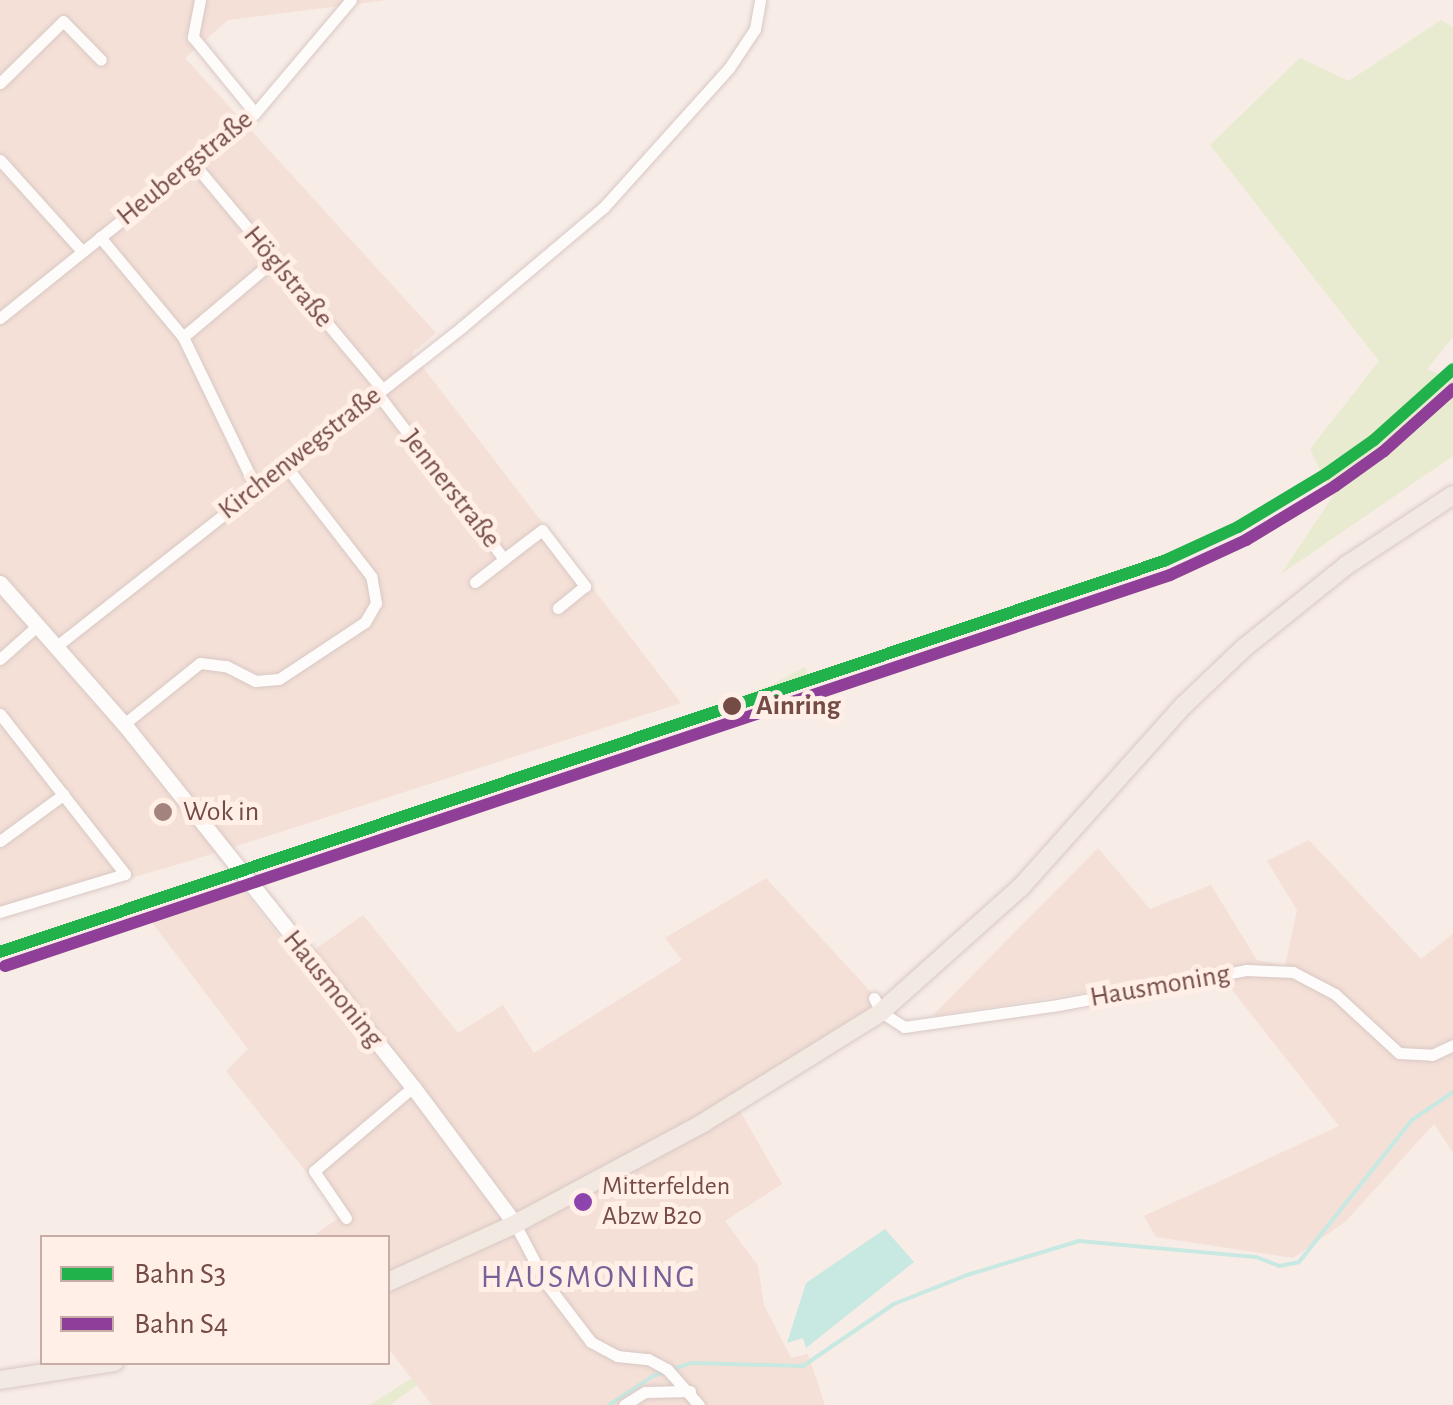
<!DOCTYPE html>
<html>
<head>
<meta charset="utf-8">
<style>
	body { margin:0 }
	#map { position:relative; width:1453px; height:1405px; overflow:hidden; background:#f7ece6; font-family:"Alegreya Sans",sans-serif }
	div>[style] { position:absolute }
	.residential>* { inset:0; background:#f4e0d7 }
	.green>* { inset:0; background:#e8ebd0 }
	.water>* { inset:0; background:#c8e8e2 }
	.stream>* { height:4px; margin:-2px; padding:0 2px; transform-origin:2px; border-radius:2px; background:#c8e8e2 }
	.roads { filter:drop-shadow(0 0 2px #d8c8c4) drop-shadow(0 0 2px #d8c8c4) }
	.street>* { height:11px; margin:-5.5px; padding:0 5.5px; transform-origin:5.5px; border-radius:5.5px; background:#fefcfb }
	.secondary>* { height:15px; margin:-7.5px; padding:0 7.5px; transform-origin:7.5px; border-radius:7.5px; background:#fefcfb }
	.primary>* { height:18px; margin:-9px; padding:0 9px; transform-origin:9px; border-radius:9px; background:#f2e9e3 }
	.rail-1>* { height:12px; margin:-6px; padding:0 6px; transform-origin:6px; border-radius:6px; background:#22b24c }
	.rail-2>* { height:12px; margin:-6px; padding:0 6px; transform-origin:6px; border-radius:6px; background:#903f98 }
	.dots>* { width:28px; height:28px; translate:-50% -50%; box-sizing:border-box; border:5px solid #ffefe7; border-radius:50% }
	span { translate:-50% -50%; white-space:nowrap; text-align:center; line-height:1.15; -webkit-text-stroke:10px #ffefe7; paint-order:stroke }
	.bus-label { font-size:26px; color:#754b46 }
	.left { translate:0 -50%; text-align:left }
	.street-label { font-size:28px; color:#754b46 }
	.stop-label { font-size:28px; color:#754b46; font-weight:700 }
	.poi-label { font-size:28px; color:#754b46 }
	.quarter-label { font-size:32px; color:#776199; letter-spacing:2.5px }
	.legend { position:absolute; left:40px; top:1235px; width:350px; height:130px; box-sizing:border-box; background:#ffefe7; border:2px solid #c8ada7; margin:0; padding:12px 18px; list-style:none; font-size:30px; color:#754b46 }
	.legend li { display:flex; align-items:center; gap:20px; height:50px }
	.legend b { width:50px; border:2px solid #c8ada7 }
</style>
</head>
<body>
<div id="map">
	<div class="residential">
		<i style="clip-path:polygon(0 0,388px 0,228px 20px,185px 58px,436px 333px,412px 353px,681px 703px,193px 860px,0 916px)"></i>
		<i style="clip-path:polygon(1309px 840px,1421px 959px,1453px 934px,1453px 1153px,1434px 1124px,1345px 1222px,1293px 1258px,1156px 1237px,1144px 1216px,1339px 1126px,1218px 972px,932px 1016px,1098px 848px,1150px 909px,1211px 885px,1257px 960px,1285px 966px,1297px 910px,1267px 861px)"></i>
		<i style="clip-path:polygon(766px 878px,880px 1002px,736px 1104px,782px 1184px,725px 1221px,758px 1266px,764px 1305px,791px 1358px,808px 1354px,825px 1405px,432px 1405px,388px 1348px,388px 1238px,312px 1237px,341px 1216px,226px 1071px,248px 1049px,147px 916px,237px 883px,299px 961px,363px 915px,458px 1033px,503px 1005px,534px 1053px,682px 960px,665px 938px)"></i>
	</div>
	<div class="green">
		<i style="clip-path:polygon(1441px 20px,1453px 27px,1453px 337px,1427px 369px,1453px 381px,1453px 456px,1281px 574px,1333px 496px,1310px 449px,1379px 361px,1210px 145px,1300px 58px,1349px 81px)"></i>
		<i style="clip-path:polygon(805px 667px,808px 676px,688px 716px,771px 685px)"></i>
		<i style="clip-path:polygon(412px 1378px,417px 1385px,390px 1405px,370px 1405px)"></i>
	</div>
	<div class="water">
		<i style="clip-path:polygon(885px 1229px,914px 1262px,806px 1348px,803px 1338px,787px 1343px,806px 1283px)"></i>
	</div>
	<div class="stream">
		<i style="left:609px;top:1405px;width:53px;rotate:-33.4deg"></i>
		<i style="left:653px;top:1376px;width:40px;rotate:-18.9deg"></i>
		<i style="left:691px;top:1363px;width:112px;rotate:1.5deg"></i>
		<i style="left:803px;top:1366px;width:110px;rotate:-34.3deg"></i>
		<i style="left:894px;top:1304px;width:79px;rotate:-21.7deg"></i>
		<i style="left:967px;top:1275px;width:117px;rotate:-16.9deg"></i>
		<i style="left:1079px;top:1241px;width:178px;rotate:5.2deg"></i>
		<i style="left:1256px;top:1257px;width:25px;rotate:21deg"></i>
		<i style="left:1279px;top:1266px;width:20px;rotate:-11deg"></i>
		<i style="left:1299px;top:1262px;width:181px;rotate:-51.5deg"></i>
		<i style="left:1412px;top:1120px;width:50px;rotate:-34.3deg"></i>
	</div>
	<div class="roads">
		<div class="street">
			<i style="left:200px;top:0;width:38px;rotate:101deg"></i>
			<i style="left:193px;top:37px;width:98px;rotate:50.8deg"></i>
			<i style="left:0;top:83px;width:88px;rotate:-44.5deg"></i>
			<i style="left:63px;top:21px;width:54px;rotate:45.7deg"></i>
			<i style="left:0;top:160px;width:122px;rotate:48deg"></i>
			<i style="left:194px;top:164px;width:293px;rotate:50.1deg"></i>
			<i style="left:100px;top:237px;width:130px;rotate:50.3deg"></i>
			<i style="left:183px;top:337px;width:165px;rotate:64.2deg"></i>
			<i style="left:0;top:318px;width:327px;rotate:-38.8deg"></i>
			<i style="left:255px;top:113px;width:148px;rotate:-49.7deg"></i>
			<i style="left:183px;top:337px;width:119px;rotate:-40.2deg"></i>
			<i style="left:377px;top:393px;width:209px;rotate:52.6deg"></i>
			<i style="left:504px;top:559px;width:48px;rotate:-37.3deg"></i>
			<i style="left:542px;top:530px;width:71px;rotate:52.5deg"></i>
			<i style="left:585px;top:586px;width:35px;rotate:141deg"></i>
			<i style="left:475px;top:582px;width:37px;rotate:-38deg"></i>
			<i style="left:58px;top:645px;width:514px;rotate:-38.21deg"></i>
			<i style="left:462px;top:327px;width:185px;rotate:-40.2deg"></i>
			<i style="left:603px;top:208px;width:188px;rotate:-48deg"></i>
			<i style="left:729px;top:68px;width:47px;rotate:-56.3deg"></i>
			<i style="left:755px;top:29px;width:29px;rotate:-80deg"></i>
			<i style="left:0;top:659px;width:50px;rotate:-41.7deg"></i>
			<i style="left:0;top:714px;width:203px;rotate:52deg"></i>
			<i style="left:125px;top:874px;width:131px;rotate:163.1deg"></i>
			<i style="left:124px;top:724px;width:97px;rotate:-38.8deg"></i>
			<i style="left:200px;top:663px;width:26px;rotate:7deg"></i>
			<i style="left:226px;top:666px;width:33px;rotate:27deg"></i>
			<i style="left:255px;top:681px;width:24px;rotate:-5deg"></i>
			<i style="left:279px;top:679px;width:103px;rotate:-33.5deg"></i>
			<i style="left:365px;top:622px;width:22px;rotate:-60deg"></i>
			<i style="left:376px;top:603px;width:27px;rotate:-100deg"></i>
			<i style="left:371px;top:576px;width:142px;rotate:-127.8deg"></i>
			<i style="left:0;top:841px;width:79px;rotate:-36.3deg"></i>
			<i style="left:874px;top:998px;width:16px;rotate:63deg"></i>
			<i style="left:881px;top:1012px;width:27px;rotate:33deg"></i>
			<i style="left:904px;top:1027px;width:156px;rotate:-8.1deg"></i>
			<i style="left:1058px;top:1005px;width:191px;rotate:-10.5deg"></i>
			<i style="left:1246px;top:970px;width:47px;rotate:2.4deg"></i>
			<i style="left:1293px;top:972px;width:47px;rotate:27.6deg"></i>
			<i style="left:1335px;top:994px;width:87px;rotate:42.7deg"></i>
			<i style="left:1399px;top:1053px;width:33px;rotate:3deg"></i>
			<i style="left:1432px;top:1055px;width:23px;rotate:-25deg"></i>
			<i style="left:346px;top:1218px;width:57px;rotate:-124.2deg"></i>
			<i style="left:314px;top:1171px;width:130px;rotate:-40.3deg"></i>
			<i style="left:515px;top:1224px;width:67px;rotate:62.3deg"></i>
			<i style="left:546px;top:1283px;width:74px;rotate:52.7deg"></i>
			<i style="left:591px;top:1342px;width:30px;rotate:28deg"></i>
			<i style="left:617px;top:1356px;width:31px;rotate:6deg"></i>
			<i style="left:648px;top:1359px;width:21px;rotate:28deg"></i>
			<i style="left:667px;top:1369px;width:48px;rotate:48.4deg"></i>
			<i style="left:624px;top:1405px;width:25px;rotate:-32deg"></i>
			<i style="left:645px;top:1392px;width:45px;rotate:-1.3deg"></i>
		</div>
		<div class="secondary">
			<i style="left:0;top:583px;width:188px;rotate:48.7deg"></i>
			<i style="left:124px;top:724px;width:464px;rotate:51.5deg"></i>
			<i style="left:413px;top:1087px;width:171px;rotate:53.3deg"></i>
		</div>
		<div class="primary">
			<i style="left:388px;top:1282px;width:140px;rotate:-24.5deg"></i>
			<i style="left:515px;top:1224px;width:213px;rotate:-28.2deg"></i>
			<i style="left:703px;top:1123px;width:210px;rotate:-31.9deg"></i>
			<i style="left:881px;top:1012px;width:188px;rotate:-41.8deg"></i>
			<i style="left:1021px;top:887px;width:244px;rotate:-48.2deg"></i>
			<i style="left:1184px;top:705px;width:84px;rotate:-43.6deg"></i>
			<i style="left:1245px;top:647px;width:131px;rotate:-38.8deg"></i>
			<i style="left:1347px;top:565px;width:127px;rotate:-33.4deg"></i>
			<i style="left:0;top:1380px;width:116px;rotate:-8.9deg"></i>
		</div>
	</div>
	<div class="rail-1">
		<i style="left:0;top:952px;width:1228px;rotate:-18.57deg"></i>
		<i style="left:1164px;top:561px;width:81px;rotate:-24.7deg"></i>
		<i style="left:1238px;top:527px;width:103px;rotate:-31.1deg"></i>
		<i style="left:1326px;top:474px;width:59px;rotate:-35.3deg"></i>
		<i style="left:1374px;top:440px;width:106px;rotate:-41.9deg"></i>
	</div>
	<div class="rail-2">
		<i style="left:5px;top:966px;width:1229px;rotate:-18.55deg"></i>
		<i style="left:1170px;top:575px;width:84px;rotate:-24.7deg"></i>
		<i style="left:1246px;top:540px;width:104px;rotate:-31.2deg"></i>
		<i style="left:1335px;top:486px;width:60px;rotate:-35.5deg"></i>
		<i style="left:1384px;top:451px;width:93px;rotate:-41.9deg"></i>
	</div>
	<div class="dots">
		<i style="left:732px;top:706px;background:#754b46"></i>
		<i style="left:163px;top:812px;background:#a2837e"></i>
		<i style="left:583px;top:1202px;background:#8e44ad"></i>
	</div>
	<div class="bus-label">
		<span class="left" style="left:602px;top:1202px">Mitterfelden<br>Abzw B20</span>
	</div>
	<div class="street-label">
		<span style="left:185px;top:168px;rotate:-39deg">Heubergstraße</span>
		<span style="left:288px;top:277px;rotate:50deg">Höglstraße</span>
		<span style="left:300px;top:453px;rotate:-38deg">Kirchenwegstraße</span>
		<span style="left:451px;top:489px;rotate:52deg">Jennerstraße</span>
		<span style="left:1160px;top:986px;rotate:-10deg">Hausmoning</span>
		<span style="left:333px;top:989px;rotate:51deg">Hausmoning</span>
	</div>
	<div class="stop-label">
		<span class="left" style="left:756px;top:706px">Ainring</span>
	</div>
	<div class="poi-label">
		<span class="left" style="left:183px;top:812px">Wok in</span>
	</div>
	<div class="quarter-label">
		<span style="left:589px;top:1277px">HAUSMONING</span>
	</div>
	<ul class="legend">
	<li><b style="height:12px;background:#22b24c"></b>Bahn S3</li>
	<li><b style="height:12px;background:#903f98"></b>Bahn S4</li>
	</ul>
</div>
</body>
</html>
